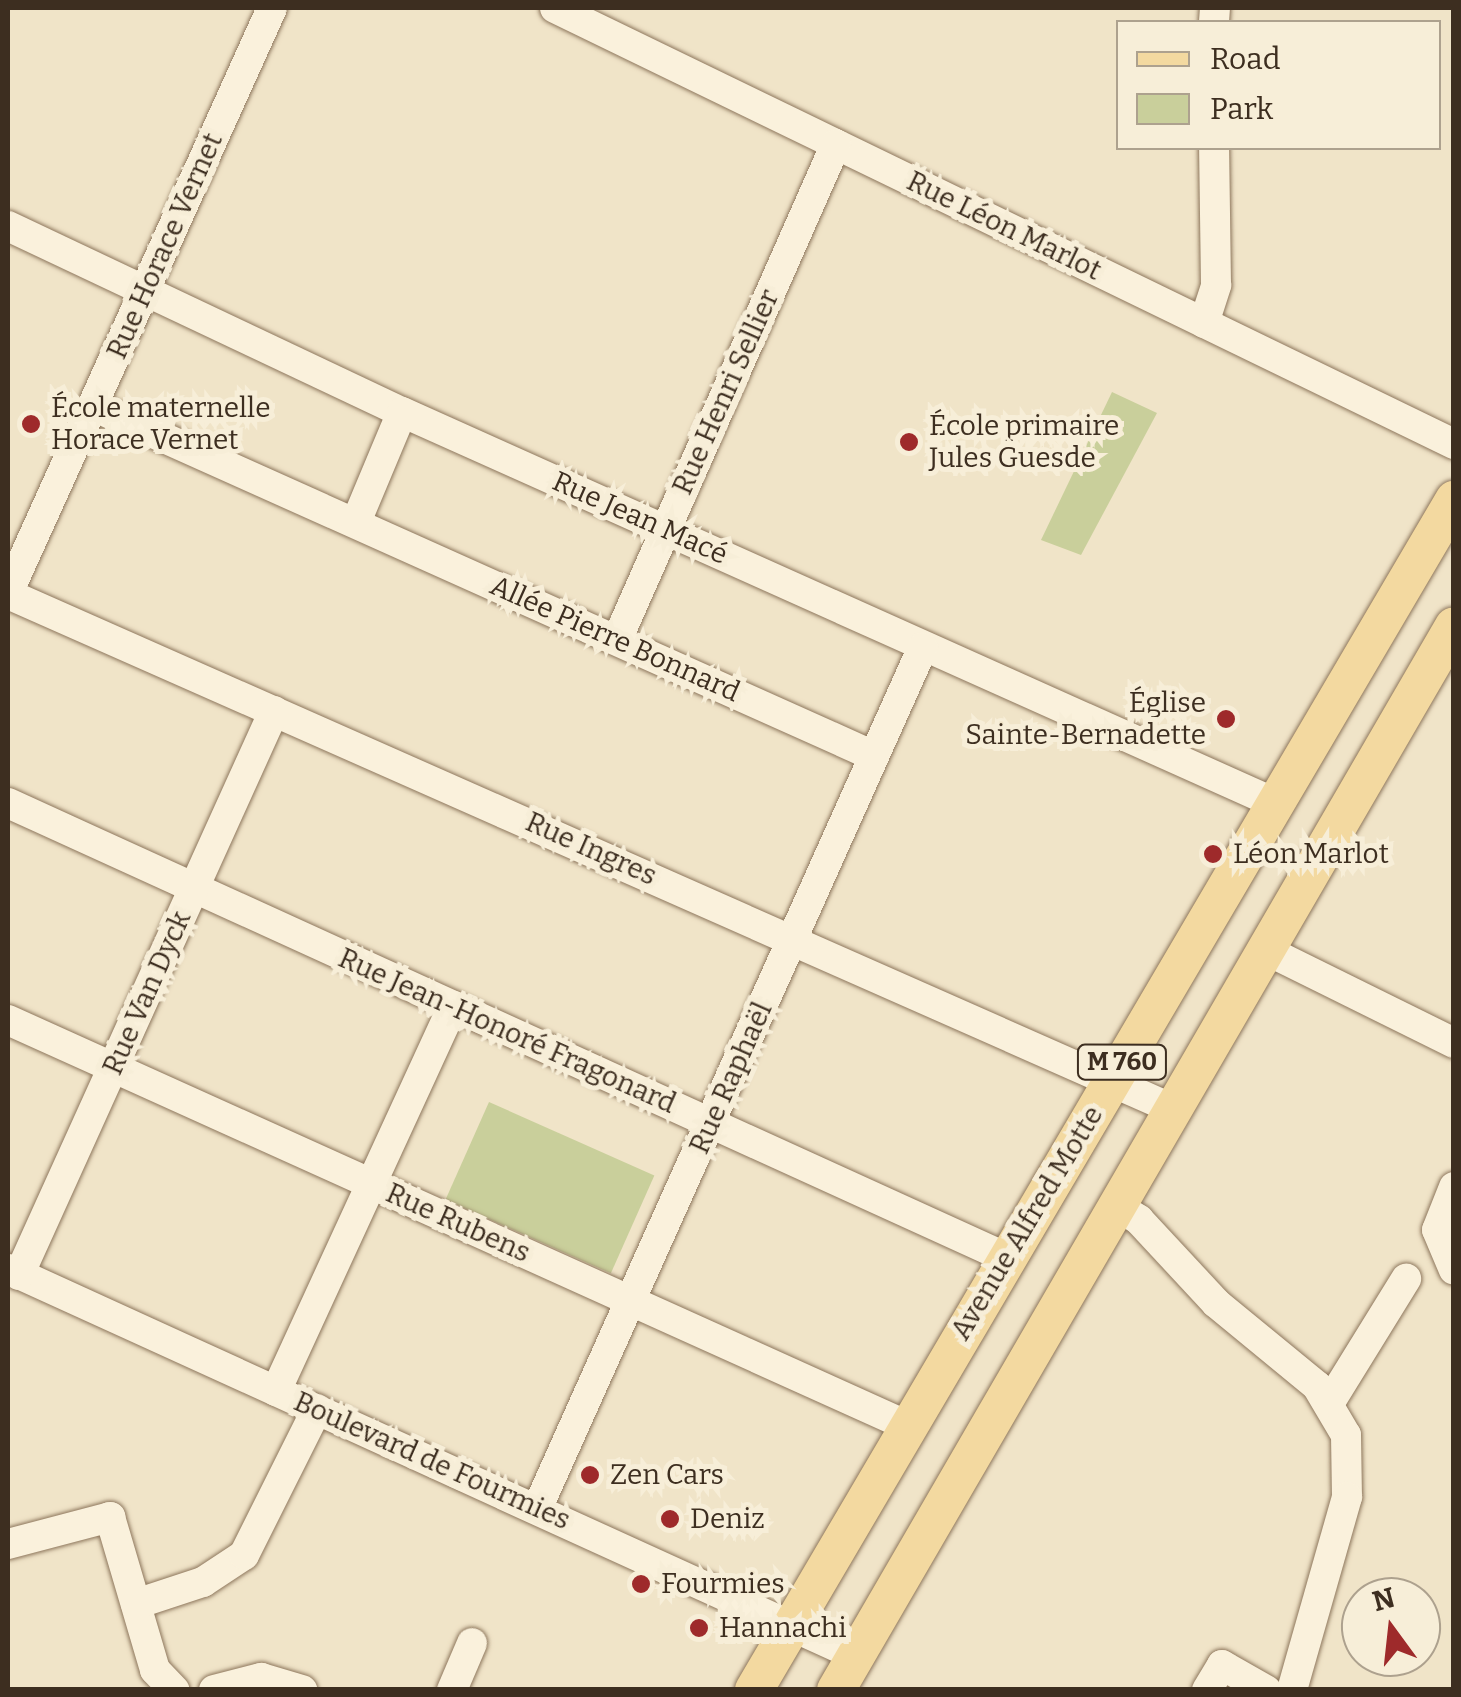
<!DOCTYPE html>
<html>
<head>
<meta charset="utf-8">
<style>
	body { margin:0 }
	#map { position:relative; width:1461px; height:1697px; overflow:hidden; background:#f0e4c8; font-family:Bitter,serif }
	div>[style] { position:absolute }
	.green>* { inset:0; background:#c9cf9b; transform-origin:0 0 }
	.roads { filter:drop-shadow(0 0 2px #8d765c) drop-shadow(0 0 2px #8d765c) }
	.minor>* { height:30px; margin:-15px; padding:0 15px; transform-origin:15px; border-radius:15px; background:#faf1dc }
	.major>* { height:38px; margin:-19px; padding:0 19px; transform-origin:19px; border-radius:19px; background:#f3d9a0 }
	.dots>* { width:28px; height:28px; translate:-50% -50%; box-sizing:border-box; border:5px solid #f7eed8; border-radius:50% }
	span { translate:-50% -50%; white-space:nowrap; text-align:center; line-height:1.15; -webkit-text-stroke:10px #f7eed8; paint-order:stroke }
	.shield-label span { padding:2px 8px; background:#f7eed8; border:2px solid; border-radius:8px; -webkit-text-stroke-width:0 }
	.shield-label { font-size:25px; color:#3d2e20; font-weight:700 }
	.street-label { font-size:28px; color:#3d2e20 }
	.poi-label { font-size:28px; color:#3d2e20 }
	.left { translate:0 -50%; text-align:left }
	.right { translate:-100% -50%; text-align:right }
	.frame { position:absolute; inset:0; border:10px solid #3d2e20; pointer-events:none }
	.legend { position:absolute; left:1116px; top:20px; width:325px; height:130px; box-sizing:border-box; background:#f7eed8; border:2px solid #ada18e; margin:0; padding:12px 18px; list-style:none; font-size:30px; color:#3d2e20 }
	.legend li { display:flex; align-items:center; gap:20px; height:50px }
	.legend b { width:50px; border:2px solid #ada18e }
	.north { position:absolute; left:1341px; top:1577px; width:100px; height:100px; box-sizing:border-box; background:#f7eed8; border:2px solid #ada18e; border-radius:50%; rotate:345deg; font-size:28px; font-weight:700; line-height:40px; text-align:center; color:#3d2e20 }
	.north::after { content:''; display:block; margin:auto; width:35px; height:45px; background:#9e2a2b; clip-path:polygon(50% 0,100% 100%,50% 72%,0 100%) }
</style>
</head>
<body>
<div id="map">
	<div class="green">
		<i style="clip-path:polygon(1112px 392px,1157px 413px,1081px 555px,1041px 540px)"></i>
		<i style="left:489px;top:1102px;width:181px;height:107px;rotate:24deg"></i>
	</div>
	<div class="roads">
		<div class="minor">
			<i style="left:555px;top:8px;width:999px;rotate:25.87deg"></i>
			<i style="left:1214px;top:22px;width:14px;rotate:-86deg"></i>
			<i style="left:8px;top:226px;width:436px;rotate:25.3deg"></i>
			<i style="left:402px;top:412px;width:957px;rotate:24.13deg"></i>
			<i style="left:1204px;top:323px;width:40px;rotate:-72deg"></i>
			<i style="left:1216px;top:285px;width:137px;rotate:-90.8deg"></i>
			<i style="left:93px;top:406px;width:856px;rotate:24.14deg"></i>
			<i style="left:356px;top:522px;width:119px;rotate:-67.3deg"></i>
			<i style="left:8px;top:593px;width:642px;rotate:-65.71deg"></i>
			<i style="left:8px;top:594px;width:1274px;rotate:23.85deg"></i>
			<i style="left:617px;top:640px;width:542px;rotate:-66.18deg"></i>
			<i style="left:8px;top:803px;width:1098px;rotate:24.49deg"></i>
			<i style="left:1266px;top:950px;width:210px;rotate:26.3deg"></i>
			<i style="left:8px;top:1020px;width:987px;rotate:24.28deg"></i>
			<i style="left:1454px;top:1187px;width:46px;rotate:111.6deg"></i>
			<i style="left:1437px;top:1230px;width:43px;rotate:67deg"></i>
			<i style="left:1117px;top:1206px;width:26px;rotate:32deg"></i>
			<i style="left:1139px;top:1220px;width:113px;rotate:47.1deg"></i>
			<i style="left:1216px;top:1303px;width:131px;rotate:39.4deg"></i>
			<i style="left:1317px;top:1386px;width:57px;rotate:59.4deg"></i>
			<i style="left:1346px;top:1435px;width:62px;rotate:89.1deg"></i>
			<i style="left:1347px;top:1497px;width:201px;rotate:105.9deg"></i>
			<i style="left:8px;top:1269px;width:931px;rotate:24.5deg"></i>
			<i style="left:19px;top:1275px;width:619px;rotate:-65.67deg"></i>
			<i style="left:276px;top:1391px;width:424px;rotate:-65.3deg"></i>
			<i style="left:1330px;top:1402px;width:145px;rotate:-58.3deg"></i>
			<i style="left:537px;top:1509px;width:944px;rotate:-65.88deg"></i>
			<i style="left:8px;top:1544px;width:106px;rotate:-14.8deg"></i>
			<i style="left:110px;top:1517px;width:159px;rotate:73.6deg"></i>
			<i style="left:155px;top:1670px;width:28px;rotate:46deg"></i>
			<i style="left:136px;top:1604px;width:71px;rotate:-18.2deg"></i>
			<i style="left:203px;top:1582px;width:49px;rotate:-33.4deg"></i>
			<i style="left:244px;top:1555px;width:163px;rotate:-63.4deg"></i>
			<i style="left:214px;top:1690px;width:49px;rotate:-14.3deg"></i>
			<i style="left:261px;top:1678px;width:43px;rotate:16.3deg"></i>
			<i style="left:452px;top:1690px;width:51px;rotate:-66.9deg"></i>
			<i style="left:1207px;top:1690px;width:29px;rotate:-59deg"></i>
			<i style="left:1222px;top:1665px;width:51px;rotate:29.6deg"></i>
		</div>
		<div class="major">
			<i style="left:754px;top:1690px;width:1381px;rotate:-59.53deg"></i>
			<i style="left:836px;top:1690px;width:1230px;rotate:-59.85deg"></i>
		</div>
	</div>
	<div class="dots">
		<i style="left:31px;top:424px;background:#9e2a2b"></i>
		<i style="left:909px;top:442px;background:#9e2a2b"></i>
		<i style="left:1226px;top:719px;background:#9e2a2b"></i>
		<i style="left:1213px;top:854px;background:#9e2a2b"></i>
		<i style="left:590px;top:1475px;background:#9e2a2b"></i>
		<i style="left:670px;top:1519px;background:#9e2a2b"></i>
		<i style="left:641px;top:1584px;background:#9e2a2b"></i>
		<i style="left:699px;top:1628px;background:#9e2a2b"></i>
	</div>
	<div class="shield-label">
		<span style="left:1122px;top:1062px">M 760</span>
	</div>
	<div class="street-label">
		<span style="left:1004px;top:226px;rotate:26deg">Rue Léon Marlot</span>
		<span style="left:165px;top:246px;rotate:-66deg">Rue Horace Vernet</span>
		<span style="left:726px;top:392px;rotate:-66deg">Rue Henri Sellier</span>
		<span style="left:640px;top:518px;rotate:24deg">Rue Jean Macé</span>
		<span style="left:615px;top:639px;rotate:24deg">Allée Pierre Bonnard</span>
		<span style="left:591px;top:849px;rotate:24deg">Rue Ingres</span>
		<span style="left:147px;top:993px;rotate:-66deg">Rue Van Dyck</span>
		<span style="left:507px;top:1031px;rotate:24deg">Rue Jean-Honoré Fragonard</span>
		<span style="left:731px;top:1078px;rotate:-66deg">Rue Raphaël</span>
		<span style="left:458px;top:1223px;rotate:24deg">Rue Rubens</span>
		<span style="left:1027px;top:1223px;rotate:-59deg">Avenue Alfred Motte</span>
		<span style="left:432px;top:1461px;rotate:24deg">Boulevard de Fourmies</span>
	</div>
	<div class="poi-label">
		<span class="left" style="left:51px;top:424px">École maternelle<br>Horace Vernet</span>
		<span class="left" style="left:929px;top:442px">École primaire<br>Jules Guesde</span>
		<span class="right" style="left:1206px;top:719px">Église<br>Sainte-Bernadette</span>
		<span class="left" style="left:1233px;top:854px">Léon Marlot</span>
		<span class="left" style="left:610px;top:1475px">Zen Cars</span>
		<span class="left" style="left:690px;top:1519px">Deniz</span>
		<span class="left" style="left:661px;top:1584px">Fourmies</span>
		<span class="left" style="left:719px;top:1628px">Hannachi</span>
	</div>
	<div class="frame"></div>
	<ul class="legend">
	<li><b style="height:12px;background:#f3d9a0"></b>Road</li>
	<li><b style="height:28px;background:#c9cf9b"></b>Park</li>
	</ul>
	<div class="north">N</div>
</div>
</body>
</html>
